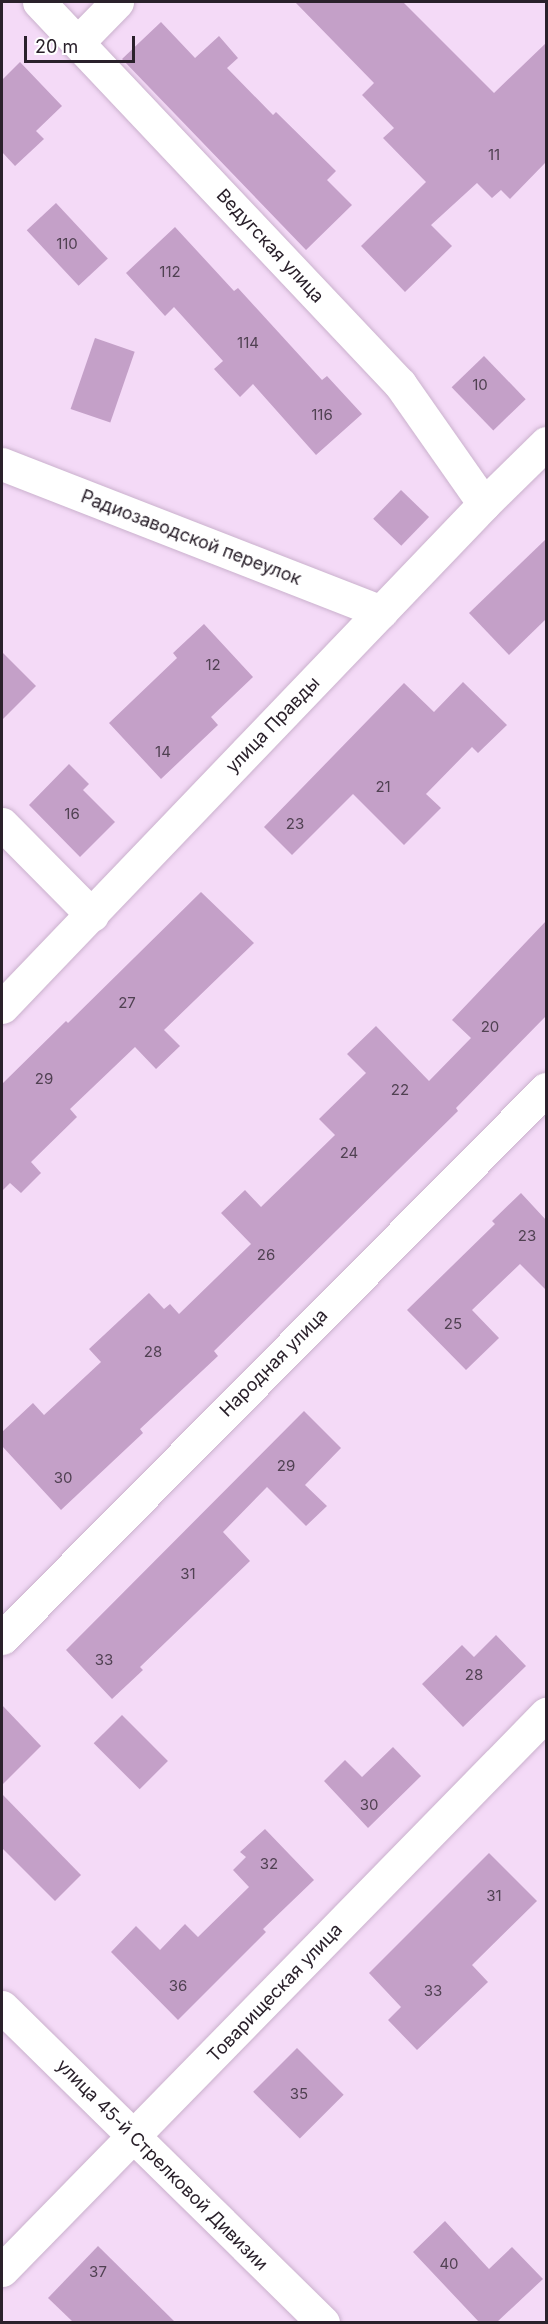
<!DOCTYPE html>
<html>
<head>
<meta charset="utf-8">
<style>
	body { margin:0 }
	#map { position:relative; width:548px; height:2324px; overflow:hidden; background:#f4daf7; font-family:Inter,sans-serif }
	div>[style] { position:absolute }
	.building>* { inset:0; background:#c4a0c8; transform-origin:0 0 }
	.roads { filter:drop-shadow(0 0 2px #cab1cd) drop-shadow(0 0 2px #cab1cd) }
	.street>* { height:33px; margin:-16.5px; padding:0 16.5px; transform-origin:16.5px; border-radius:16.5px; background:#fff }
	.secondary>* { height:33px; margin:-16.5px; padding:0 16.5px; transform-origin:16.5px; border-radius:16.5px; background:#fff }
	span { translate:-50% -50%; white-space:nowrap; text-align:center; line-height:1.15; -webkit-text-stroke:4.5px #fff; paint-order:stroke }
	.number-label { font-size:15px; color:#504152 }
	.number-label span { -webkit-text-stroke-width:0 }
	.street-label { font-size:18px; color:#2a212b }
	.frame { position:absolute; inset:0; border:3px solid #2a212b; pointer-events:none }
	.scale { position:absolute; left:24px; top:36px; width:111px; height:27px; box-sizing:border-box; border:3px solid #2a212b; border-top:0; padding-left:8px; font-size:18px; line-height:21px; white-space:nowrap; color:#2a212b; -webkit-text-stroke:4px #fff; paint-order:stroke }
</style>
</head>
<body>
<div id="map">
	<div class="building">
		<i style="clip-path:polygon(295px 2px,403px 2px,494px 93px,546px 43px,546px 162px,510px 199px,501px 190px,492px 198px,477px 183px,431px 225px,452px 246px,405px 292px,361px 246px,426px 182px,383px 138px,394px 128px,362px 95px,374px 83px)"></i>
		<i style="clip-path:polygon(161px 22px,195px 58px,219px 36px,238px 58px,227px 68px,273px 115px,276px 112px,336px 171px,327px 180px,352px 205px,306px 250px,122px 59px)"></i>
		<i style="clip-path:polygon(20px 62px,62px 106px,36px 131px,44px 139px,15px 166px,2px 152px,2px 80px)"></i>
		<i style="left:56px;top:203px;width:76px;height:40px;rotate:47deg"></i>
		<i style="clip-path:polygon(175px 227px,234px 291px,238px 288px,322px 380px,327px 376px,362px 414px,316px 455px,253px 384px,240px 397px,214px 369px,223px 361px,174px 307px,165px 316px,126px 273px)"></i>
		<i style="left:95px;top:338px;width:42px;height:75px;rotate:19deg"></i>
		<i style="left:484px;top:356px;width:60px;height:45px;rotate:46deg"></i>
		<i style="left:401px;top:490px;width:39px;height:40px;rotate:44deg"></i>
		<i style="clip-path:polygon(546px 539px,546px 619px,509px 655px,469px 613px)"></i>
		<i style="clip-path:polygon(204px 624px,253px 677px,211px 717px,218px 725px,161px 779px,109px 723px,177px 658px,173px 653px)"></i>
		<i style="clip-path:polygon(2px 652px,36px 686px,2px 720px)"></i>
		<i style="clip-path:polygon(463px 682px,507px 725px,478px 753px,472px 747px,426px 794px,441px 808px,404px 845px,353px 794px,292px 855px,264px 827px,404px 683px,434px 712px)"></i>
		<i style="clip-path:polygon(69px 764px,89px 784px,83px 790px,115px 822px,80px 857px,29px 805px)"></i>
		<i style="clip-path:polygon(201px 892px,254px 943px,164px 1030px,180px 1046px,156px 1069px,135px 1047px,70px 1109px,77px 1117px,31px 1162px,41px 1173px,21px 1193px,10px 1183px,2px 1191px,2px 1084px,66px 1021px,68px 1023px)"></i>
		<i style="clip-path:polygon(546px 921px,546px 1016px,456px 1108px,458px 1111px,214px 1351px,218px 1356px,140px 1429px,143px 1433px,61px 1510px,2px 1446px,2px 1432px,33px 1403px,44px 1415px,101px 1362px,89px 1349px,149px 1293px,164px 1309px,170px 1304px,179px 1314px,251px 1244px,221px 1213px,245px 1190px,261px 1207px,335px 1135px,319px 1119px,366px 1073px,347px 1054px,376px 1026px,429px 1081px,471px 1038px,452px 1020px)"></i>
		<i style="clip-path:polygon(521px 1193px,546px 1220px,546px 1290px,520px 1264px,472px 1310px,499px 1338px,466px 1370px,407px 1310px,495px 1224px,492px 1221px)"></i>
		<i style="clip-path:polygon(304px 1411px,341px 1448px,305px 1485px,327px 1506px,306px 1526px,267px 1487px,223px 1532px,250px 1561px,140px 1667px,143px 1670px,112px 1699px,66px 1650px)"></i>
		<i style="clip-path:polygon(496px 1635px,526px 1666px,463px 1727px,422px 1684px,462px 1645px,474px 1657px)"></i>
		<i style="clip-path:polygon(2px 1705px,41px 1746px,2px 1785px)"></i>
		<i style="left:122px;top:1715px;width:65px;height:40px;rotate:45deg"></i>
		<i style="clip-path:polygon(393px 1747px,421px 1776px,368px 1828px,324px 1781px,345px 1760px,362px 1777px)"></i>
		<i style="clip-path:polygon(2px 1794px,81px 1875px,55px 1901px,2px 1848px)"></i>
		<i style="clip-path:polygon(265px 1829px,314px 1880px,263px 1929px,266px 1932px,178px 2020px,111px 1952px,136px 1926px,160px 1950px,185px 1924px,198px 1937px,249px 1887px,233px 1870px,246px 1857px,240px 1852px)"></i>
		<i style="clip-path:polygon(489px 1853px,537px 1901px,472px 1965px,488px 1982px,417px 2050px,388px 2020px,401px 2007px,369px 1973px)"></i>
		<i style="left:297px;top:2048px;width:66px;height:62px;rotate:45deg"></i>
		<i style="clip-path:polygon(445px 2221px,489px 2269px,512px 2247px,543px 2279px,497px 2322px,479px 2322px,413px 2252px)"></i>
		<i style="clip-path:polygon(98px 2246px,175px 2322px,73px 2322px,48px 2298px)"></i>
	</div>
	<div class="roads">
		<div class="street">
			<i style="left:39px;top:2px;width:526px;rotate:46.62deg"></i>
			<i style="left:400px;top:384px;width:146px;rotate:55deg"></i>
			<i style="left:78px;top:42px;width:56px;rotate:-45.7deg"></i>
			<i style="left:2px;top:464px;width:407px;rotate:21.3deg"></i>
			<i style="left:2px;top:824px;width:128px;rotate:45.3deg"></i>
			<i style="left:2px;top:1007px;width:697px;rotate:-46.22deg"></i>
			<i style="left:484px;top:504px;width:87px;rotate:-44.5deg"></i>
			<i style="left:2px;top:1638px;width:773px;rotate:-45.26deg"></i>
			<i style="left:2px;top:2270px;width:778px;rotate:-45.63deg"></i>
		</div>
		<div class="secondary">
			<i style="left:2px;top:2007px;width:450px;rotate:44.5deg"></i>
		</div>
	</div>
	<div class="number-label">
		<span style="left:494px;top:155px">11</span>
		<span style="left:67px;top:244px">110</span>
		<span style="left:170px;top:272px">112</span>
		<span style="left:248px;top:343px">114</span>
		<span style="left:480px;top:385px">10</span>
		<span style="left:322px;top:415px">116</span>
		<span style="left:213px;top:665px">12</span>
		<span style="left:163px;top:752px">14</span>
		<span style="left:383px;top:787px">21</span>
		<span style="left:72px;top:814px">16</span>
		<span style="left:295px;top:824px">23</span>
		<span style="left:127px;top:1003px">27</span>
		<span style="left:490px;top:1027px">20</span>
		<span style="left:44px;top:1079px">29</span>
		<span style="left:400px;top:1090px">22</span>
		<span style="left:349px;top:1153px">24</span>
		<span style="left:527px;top:1236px">23</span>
		<span style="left:266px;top:1255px">26</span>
		<span style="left:453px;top:1324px">25</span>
		<span style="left:153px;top:1352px">28</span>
		<span style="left:286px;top:1466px">29</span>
		<span style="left:63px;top:1478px">30</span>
		<span style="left:188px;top:1574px">31</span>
		<span style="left:104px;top:1660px">33</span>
		<span style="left:474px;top:1675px">28</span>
		<span style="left:369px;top:1805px">30</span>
		<span style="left:269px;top:1864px">32</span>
		<span style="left:494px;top:1896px">31</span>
		<span style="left:178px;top:1986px">36</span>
		<span style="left:433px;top:1991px">33</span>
		<span style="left:299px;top:2094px">35</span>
		<span style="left:449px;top:2264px">40</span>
		<span style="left:98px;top:2272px">37</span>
	</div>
	<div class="street-label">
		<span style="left:270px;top:246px;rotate:47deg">Ведугская улица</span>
		<span style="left:191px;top:538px;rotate:21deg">Радиозаводской переулок</span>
		<span style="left:273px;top:725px;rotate:-46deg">улица Правды</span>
		<span style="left:274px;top:1363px;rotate:-45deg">Народная улица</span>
		<span style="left:275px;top:1993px;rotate:-46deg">Товарищеская улица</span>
		<span style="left:162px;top:2165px;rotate:45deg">улица 45-й Стрелковой Дивизии</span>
	</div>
	<div class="frame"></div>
	<div class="scale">20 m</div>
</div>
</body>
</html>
